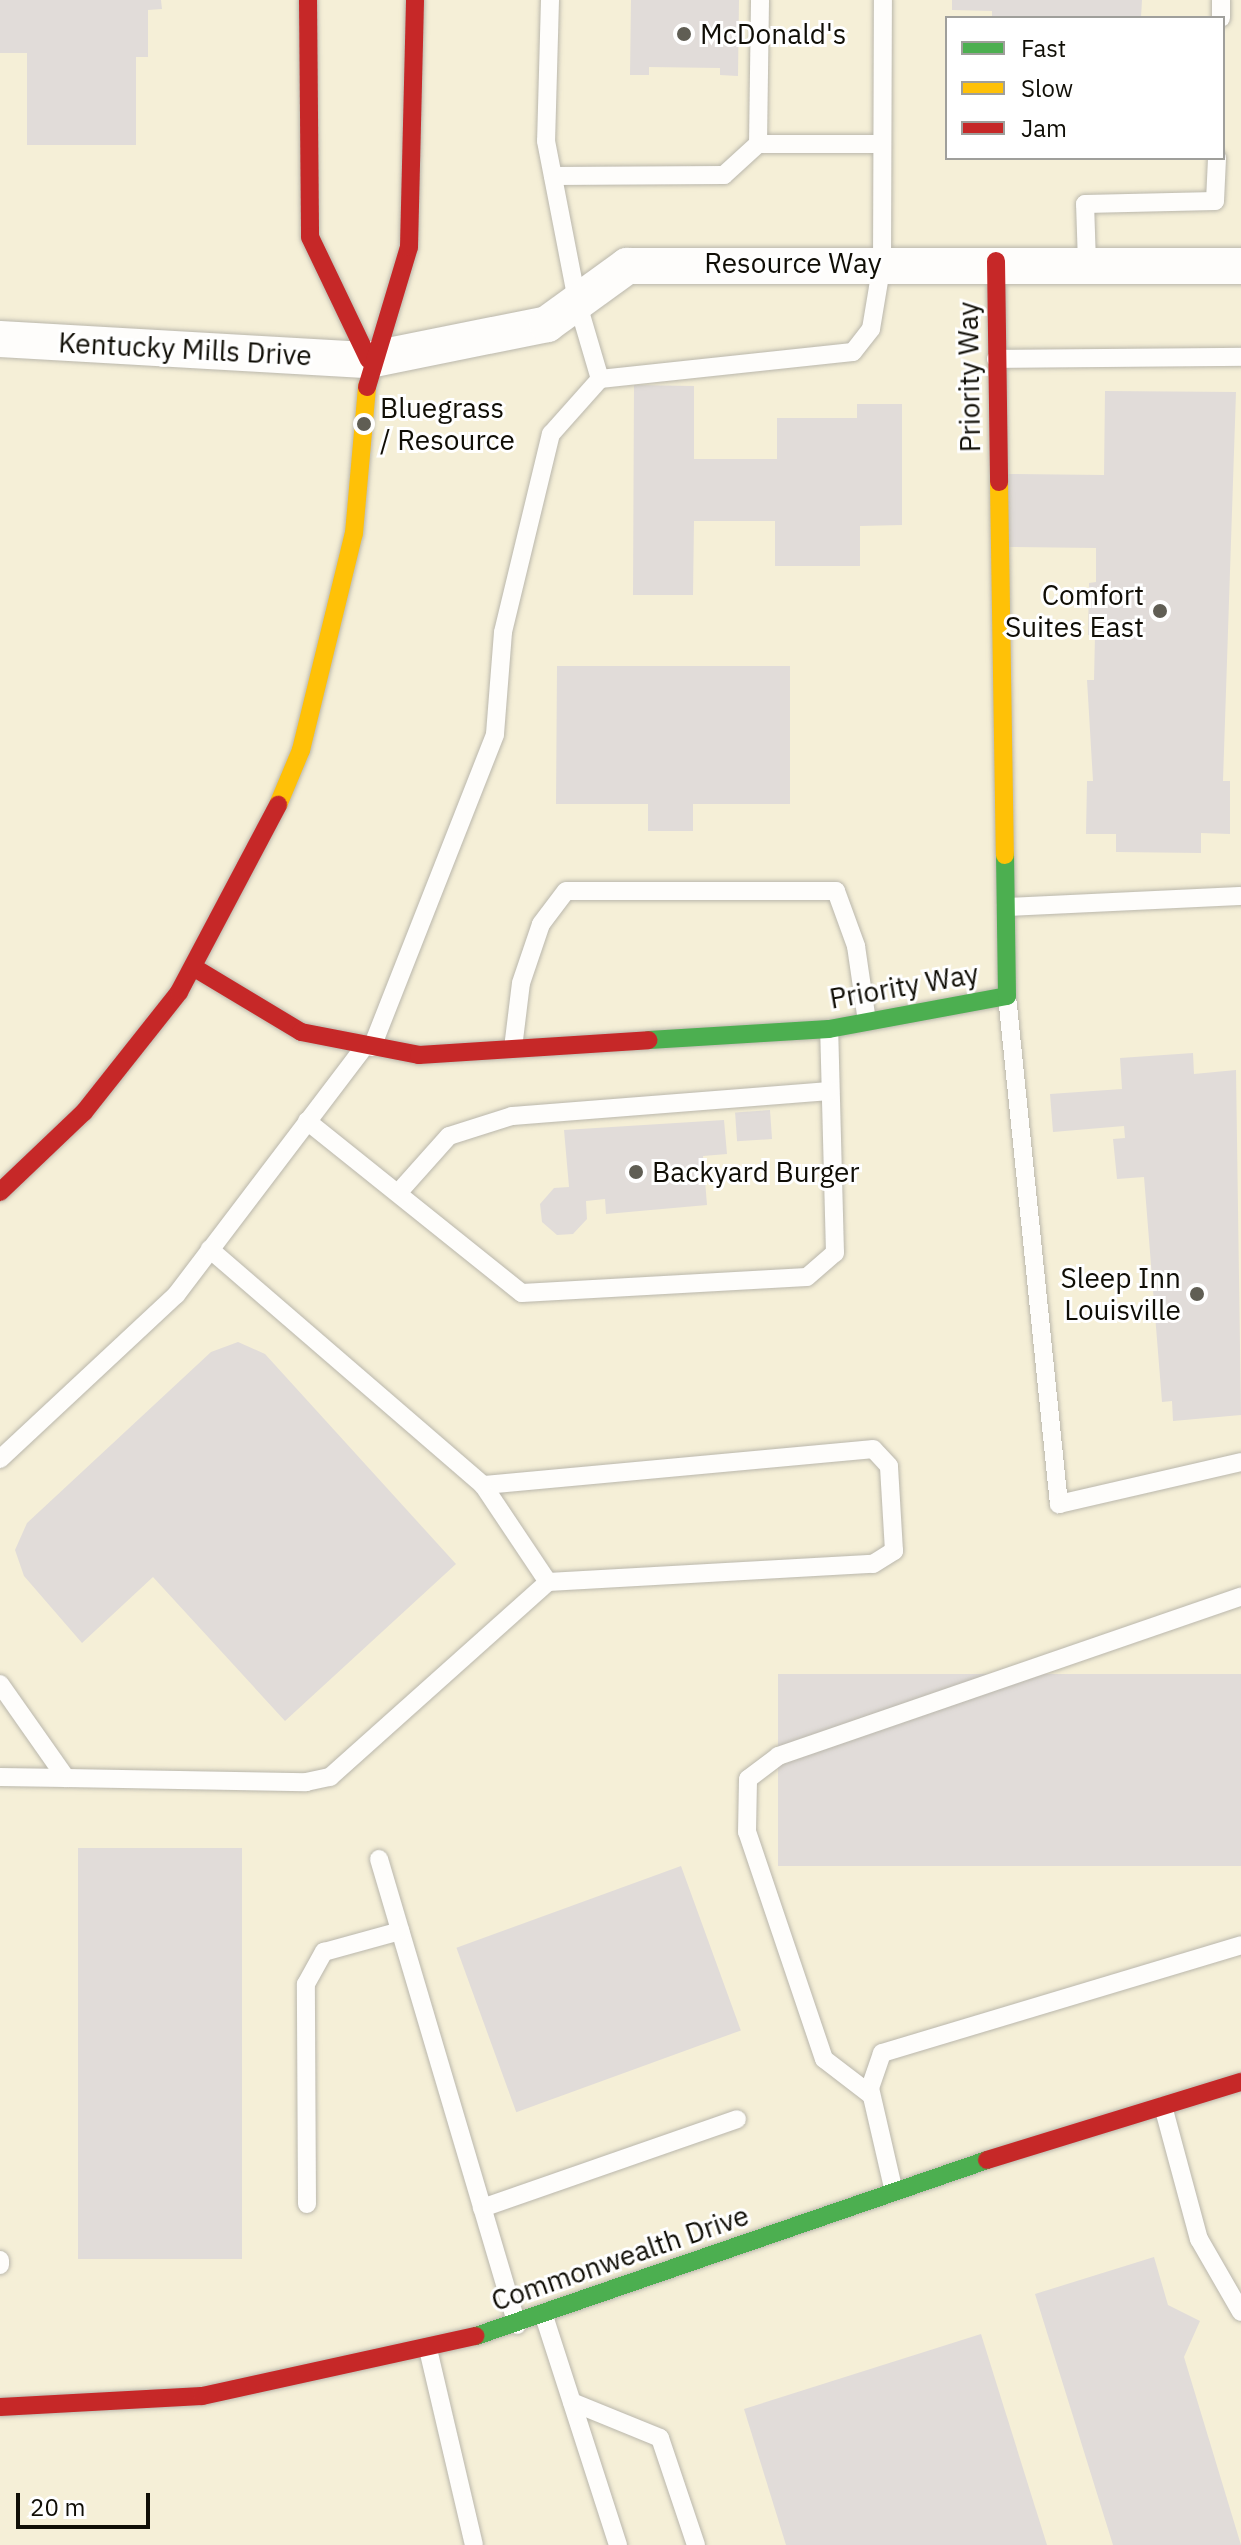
<!DOCTYPE html>
<html>
<head>
<meta charset="utf-8">
<style>
	body { margin:0 }
	#map { position:relative; width:1241px; height:2545px; overflow:hidden; background:#f6f2e4; font-family:"IBM Plex Sans",sans-serif }
	div>[style] { position:absolute }
	.built>* { inset:0; background:#f5efd7 }
	.building>* { inset:0; background:#e1dcd9; transform-origin:0 0 }
	.roads { filter:drop-shadow(0 0 2px #bab7ac) drop-shadow(0 0 2px #bab7ac) }
	.lane>* { height:18px; margin:-9px; padding:0 9px; transform-origin:9px; border-radius:9px; background:#fefdfb }
	.street>* { height:36px; margin:-18px; padding:0 18px; transform-origin:18px; border-radius:18px; background:#fefdfb }
	.fast>* { height:18px; margin:-9px; padding:0 9px; transform-origin:9px; border-radius:9px; background:#4caf50 }
	.slow>* { height:18px; margin:-9px; padding:0 9px; transform-origin:9px; border-radius:9px; background:#ffc107 }
	.jam>* { height:18px; margin:-9px; padding:0 9px; transform-origin:9px; border-radius:9px; background:#c62828 }
	.dots>* { width:22px; height:22px; translate:-50% -50%; box-sizing:border-box; border:4px solid #fff; border-radius:50% }
	span { translate:-50% -50%; white-space:nowrap; text-align:center; line-height:1.15; -webkit-text-stroke:6px #fff; paint-order:stroke }
	.poi-label { font-size:28px; color:#100e06 }
	.left { translate:0 -50%; text-align:left }
	.right { translate:-100% -50%; text-align:right }
	.street-label { font-size:28px; color:#100e06 }
	.legend { position:absolute; left:945px; top:16px; width:280px; height:144px; box-sizing:border-box; background:#fff; border:2px solid #9f9f9b; margin:0; padding:10px 14px; list-style:none; font-size:24px; color:#100e06 }
	.legend li { display:flex; align-items:center; gap:16px; height:40px }
	.legend b { width:40px; border:2px solid #9f9f9b }
	.scale { position:absolute; left:16px; top:2493px; width:134px; height:36px; box-sizing:border-box; border:4px solid #100e06; border-top:0; padding-left:10px; font-size:24px; line-height:28px; white-space:nowrap; color:#100e06; -webkit-text-stroke:6px #fff; paint-order:stroke }
</style>
</head>
<body>
<div id="map">
	<div class="built">
		<i style="clip-path:polygon(evenodd,0 0,1241px 0,1241px 2545px,0 2545px,0 0,947px 18px,1223px 18px,1223px 158px,947px 158px,947px 18px)"></i>
	</div>
	<div class="building">
		<i style="clip-path:polygon(0 0,161px 0,162px 9px,148px 10px,148px 57px,136px 57px,136px 145px,27px 145px,27px 53px,0 53px)"></i>
		<i style="clip-path:polygon(631px 0,739px 0,738px 76px,720px 75px,720px 68px,649px 67px,649px 75px,630px 75px)"></i>
		<i style="clip-path:polygon(952px 0,1142px 0,1141px 18px,992px 18px,992px 11px,952px 10px)"></i>
		<i style="clip-path:polygon(634px 385px,694px 386px,694px 459px,777px 459px,777px 418px,857px 418px,857px 404px,902px 404px,902px 525px,860px 526px,860px 566px,775px 566px,775px 521px,694px 521px,693px 595px,633px 595px)"></i>
		<i style="clip-path:polygon(1105px 391px,1236px 392px,1223px 781px,1230px 781px,1230px 834px,1201px 833px,1201px 853px,1116px 852px,1116px 834px,1086px 834px,1087px 781px,1093px 781px,1087px 680px,1094px 680px,1095px 635px,1088px 635px,1089px 583px,1096px 582px,1096px 548px,1007px 547px,1007px 474px,1104px 475px)"></i>
		<i style="clip-path:polygon(557px 666px,790px 666px,790px 804px,693px 804px,693px 831px,648px 831px,648px 804px,556px 804px)"></i>
		<i style="clip-path:polygon(1193px 1053px,1194px 1074px,1236px 1070px,1241px 1415px,1173px 1421px,1172px 1401px,1162px 1402px,1144px 1177px,1117px 1179px,1113px 1139px,1125px 1138px,1124px 1126px,1053px 1132px,1050px 1094px,1122px 1089px,1120px 1058px)"></i>
		<i style="left:770px;top:1110px;width:29px;height:35px;rotate:86deg"></i>
		<i style="clip-path:polygon(724px 1120px,727px 1154px,703px 1156px,707px 1205px,606px 1214px,605px 1199px,586px 1201px,587px 1219px,573px 1234px,557px 1235px,542px 1222px,540px 1204px,554px 1188px,569px 1187px,564px 1130px)"></i>
		<i style="clip-path:polygon(238px 1342px,265px 1354px,456px 1564px,285px 1721px,153px 1577px,82px 1643px,24px 1576px,15px 1550px,27px 1523px,211px 1352px)"></i>
		<i style="left:1241px;top:1674px;width:192px;height:463px;rotate:90deg"></i>
		<i style="left:242px;top:1848px;width:411px;height:164px;rotate:90deg"></i>
		<i style="left:681px;top:1866px;width:175px;height:239px;rotate:70deg"></i>
		<i style="clip-path:polygon(1154px 2257px,1168px 2305px,1200px 2321px,1184px 2357px,1241px 2545px,1113px 2545px,1035px 2294px)"></i>
		<i style="clip-path:polygon(981px 2334px,1047px 2545px,786px 2545px,744px 2409px)"></i>
	</div>
	<div class="roads">
		<div class="lane">
			<i style="left:550px;top:0;width:141px;rotate:91.6deg"></i>
			<i style="left:546px;top:141px;width:163px;rotate:79deg"></i>
			<i style="left:577px;top:301px;width:81px;rotate:73.6deg"></i>
			<i style="left:1221px;top:18px;width:18px;rotate:-90deg"></i>
			<i style="left:758px;top:144px;width:122px"></i>
			<i style="left:553px;top:176px;width:171px;rotate:-0.3deg"></i>
			<i style="left:724px;top:175px;width:46px;rotate:-42.4deg"></i>
			<i style="left:758px;top:144px;width:144px;rotate:-89.2deg"></i>
			<i style="left:1087px;top:263px;width:59px;rotate:-91.9deg"></i>
			<i style="left:1085px;top:204px;width:130px;rotate:-1.3deg"></i>
			<i style="left:1215px;top:201px;width:43px;rotate:-87.3deg"></i>
			<i style="left:996px;top:359px;width:245px;rotate:-0.5deg"></i>
			<i style="left:1006px;top:907px;width:235px;rotate:-2.7deg"></i>
			<i style="left:1007px;top:996px;width:511px;rotate:84.16deg"></i>
			<i style="left:1059px;top:1504px;width:187px;rotate:-13deg"></i>
			<i style="left:372px;top:1047px;width:336px;rotate:-68.5deg"></i>
			<i style="left:495px;top:734px;width:102px;rotate:-85.5deg"></i>
			<i style="left:503px;top:632px;width:204px;rotate:-76.4deg"></i>
			<i style="left:551px;top:434px;width:74px;rotate:-48.3deg"></i>
			<i style="left:600px;top:379px;width:254px;rotate:-6.1deg"></i>
			<i style="left:853px;top:352px;width:29px;rotate:-52deg"></i>
			<i style="left:871px;top:329px;width:67px;rotate:-80.5deg"></i>
			<i style="left:882px;top:263px;width:263px;rotate:-89.8deg"></i>
			<i style="left:513px;top:1048px;width:65px;rotate:-83deg"></i>
			<i style="left:521px;top:983px;width:62px;rotate:-71.3deg"></i>
			<i style="left:541px;top:924px;width:41px;rotate:-52.9deg"></i>
			<i style="left:566px;top:891px;width:270px"></i>
			<i style="left:836px;top:891px;width:59px;rotate:70deg"></i>
			<i style="left:856px;top:946px;width:76px;rotate:81.7deg"></i>
			<i style="left:307px;top:1121px;width:275px;rotate:38.7deg"></i>
			<i style="left:522px;top:1293px;width:285px;rotate:-3.2deg"></i>
			<i style="left:807px;top:1277px;width:37px;rotate:-41deg"></i>
			<i style="left:835px;top:1253px;width:223px;rotate:-91.5deg"></i>
			<i style="left:398px;top:1193px;width:76px;rotate:-48.2deg"></i>
			<i style="left:449px;top:1136px;width:66px;rotate:-17.6deg"></i>
			<i style="left:512px;top:1116px;width:319px;rotate:-4.5deg"></i>
			<i style="left:0;top:1459px;width:241px;rotate:-43deg"></i>
			<i style="left:176px;top:1295px;width:309px;rotate:-52.8deg"></i>
			<i style="left:483px;top:1485px;width:117px;rotate:56.2deg"></i>
			<i style="left:0;top:1684px;width:115px;rotate:54.9deg"></i>
			<i style="left:66px;top:1778px;width:240px;rotate:1deg"></i>
			<i style="left:306px;top:1782px;width:25px;rotate:-12deg"></i>
			<i style="left:330px;top:1777px;width:292px;rotate:-41.8deg"></i>
			<i style="left:548px;top:1582px;width:325px;rotate:-3.2deg"></i>
			<i style="left:873px;top:1564px;width:25px;rotate:-32deg"></i>
			<i style="left:894px;top:1551px;width:85px;rotate:-93.4deg"></i>
			<i style="left:889px;top:1466px;width:23px;rotate:-133deg"></i>
			<i style="left:873px;top:1449px;width:392px;rotate:174.7deg"></i>
			<i style="left:483px;top:1485px;width:361px;rotate:-139.2deg"></i>
			<i style="left:0;top:1777px;width:66px;rotate:0.9deg"></i>
			<i style="left:379px;top:1859px;width:486px;rotate:73.5deg"></i>
			<i style="left:871px;top:2095px;width:59px;rotate:-142.5deg"></i>
			<i style="left:824px;top:2059px;width:240px;rotate:-108.7deg"></i>
			<i style="left:747px;top:1832px;width:53px;rotate:-88.9deg"></i>
			<i style="left:748px;top:1779px;width:38px;rotate:-37deg"></i>
			<i style="left:778px;top:1756px;width:490px;rotate:-19deg"></i>
			<i style="left:1163px;top:2106px;width:138px;rotate:74.9deg"></i>
			<i style="left:1199px;top:2239px;width:84px;rotate:60.1deg"></i>
			<i style="left:894px;top:2192px;width:107px;rotate:-103deg"></i>
			<i style="left:870px;top:2088px;width:37px;rotate:-71deg"></i>
			<i style="left:882px;top:2053px;width:375px;rotate:-16.7deg"></i>
			<i style="left:307px;top:2204px;width:220px;rotate:-90.3deg"></i>
			<i style="left:306px;top:1984px;width:37px;rotate:-61deg"></i>
			<i style="left:324px;top:1952px;width:79px;rotate:-15.4deg"></i>
			<i style="left:482px;top:2208px;width:270px;rotate:-19.2deg"></i>
			<i style="left:0;top:2260px;width:5px;rotate:90deg"></i>
			<i style="left:544px;top:2316px;width:241px;rotate:72.1deg"></i>
			<i style="left:428px;top:2349px;width:201px;rotate:76.8deg"></i>
			<i style="left:572px;top:2402px;width:95px;rotate:22.2deg"></i>
			<i style="left:660px;top:2438px;width:113px;rotate:71.4deg"></i>
		</div>
		<div class="street">
			<i style="left:0;top:339px;width:370px;rotate:3.3deg"></i>
			<i style="left:369px;top:360px;width:182px;rotate:-11.4deg"></i>
			<i style="left:547px;top:324px;width:99px;rotate:-35.9deg"></i>
			<i style="left:627px;top:266px;width:614px"></i>
		</div>
		<div class="fast">
			<i style="left:649px;top:1040px;width:180px;rotate:-3.5deg"></i>
			<i style="left:829px;top:1029px;width:181px;rotate:-10.5deg"></i>
			<i style="left:1007px;top:996px;width:141px;rotate:-90.8deg"></i>
			<i style="left:476px;top:2336px;width:540px;rotate:-19deg"></i>
		</div>
		<div class="slow">
			<i style="left:999px;top:482px;width:373px;rotate:89.1deg"></i>
			<i style="left:278px;top:805px;width:60px;rotate:-67.3deg"></i>
			<i style="left:301px;top:750px;width:223px;rotate:-76.3deg"></i>
			<i style="left:354px;top:533px;width:147px;rotate:-84.9deg"></i>
		</div>
		<div class="jam">
			<i style="left:308px;top:0;width:237px;rotate:89.5deg"></i>
			<i style="left:310px;top:237px;width:136px;rotate:64.4deg"></i>
			<i style="left:996px;top:261px;width:221px;rotate:89.2deg"></i>
			<i style="left:367px;top:387px;width:146px;rotate:-73.3deg"></i>
			<i style="left:409px;top:247px;width:247px;rotate:-88.6deg"></i>
			<i style="left:193px;top:967px;width:126px;rotate:31deg"></i>
			<i style="left:301px;top:1032px;width:120px;rotate:11deg"></i>
			<i style="left:419px;top:1055px;width:230px;rotate:-3.7deg"></i>
			<i style="left:0;top:1192px;width:116px;rotate:-43.6deg"></i>
			<i style="left:84px;top:1112px;width:153px;rotate:-51.6deg"></i>
			<i style="left:179px;top:992px;width:212px;rotate:-62.1deg"></i>
			<i style="left:987px;top:2160px;width:266px;rotate:-17.1deg"></i>
			<i style="left:0;top:2407px;width:202px;rotate:-3.1deg"></i>
			<i style="left:202px;top:2396px;width:280px;rotate:-12.4deg"></i>
		</div>
	</div>
	<div class="dots">
		<i style="left:684px;top:34px;background:#605e54"></i>
		<i style="left:364px;top:424px;background:#605e54"></i>
		<i style="left:1160px;top:611px;background:#605e54"></i>
		<i style="left:636px;top:1172px;background:#605e54"></i>
		<i style="left:1197px;top:1294px;background:#605e54"></i>
	</div>
	<div class="poi-label">
		<span class="left" style="left:700px;top:34px">McDonald's</span>
		<span class="left" style="left:380px;top:424px">Bluegrass<br>/ Resource</span>
		<span class="right" style="left:1144px;top:611px">Comfort<br>Suites East</span>
		<span class="left" style="left:652px;top:1172px">Backyard Burger</span>
		<span class="right" style="left:1181px;top:1294px">Sleep Inn<br>Louisville</span>
	</div>
	<div class="street-label">
		<span style="left:793px;top:263px">Resource Way</span>
		<span style="left:185px;top:349px;rotate:3deg">Kentucky Mills Drive</span>
		<span style="left:969px;top:377px;rotate:-91deg">Priority Way</span>
		<span style="left:904px;top:986px;rotate:-10deg">Priority Way</span>
		<span style="left:620px;top:2258px;rotate:-19deg">Commonwealth Drive</span>
	</div>
	<ul class="legend">
	<li><b style="height:10px;background:#4caf50"></b>Fast</li>
	<li><b style="height:10px;background:#ffc107"></b>Slow</li>
	<li><b style="height:10px;background:#c62828"></b>Jam</li>
	</ul>
	<div class="scale">20 m</div>
</div>
</body>
</html>
